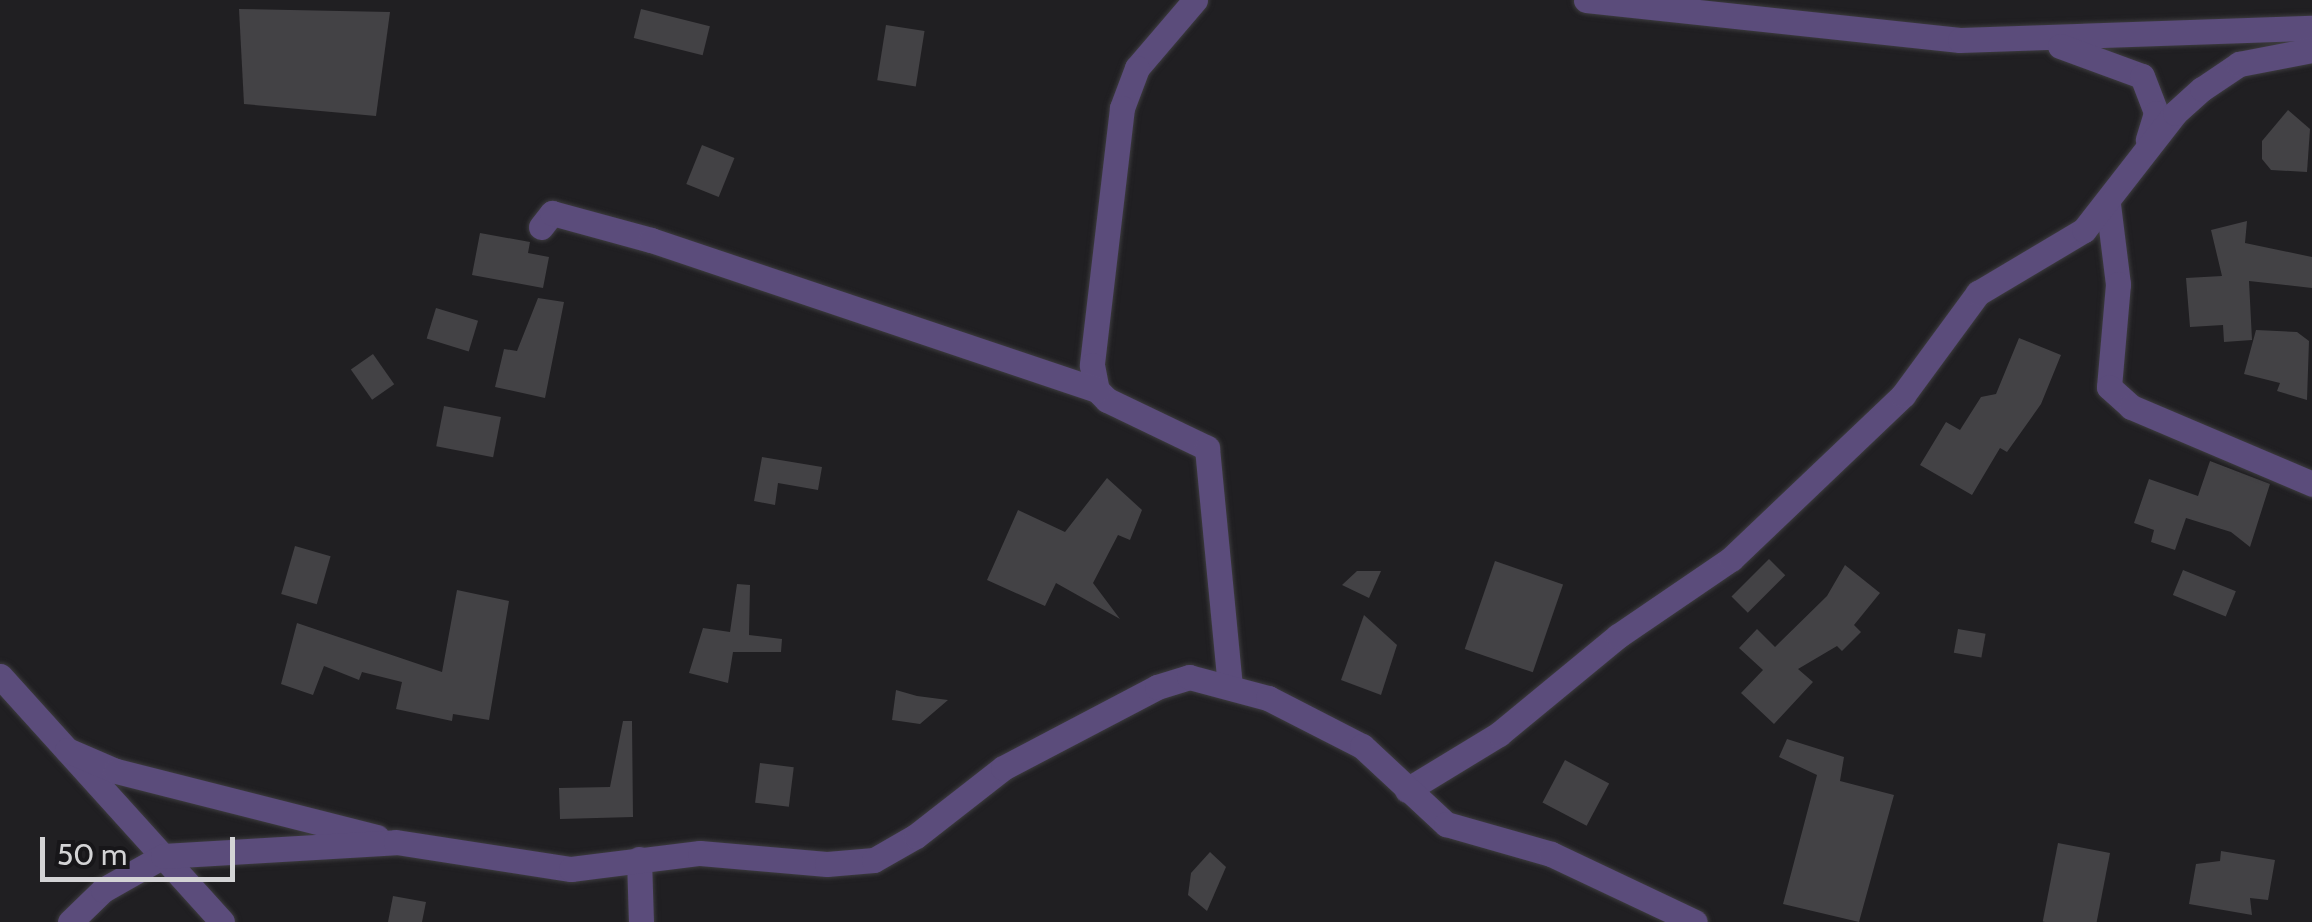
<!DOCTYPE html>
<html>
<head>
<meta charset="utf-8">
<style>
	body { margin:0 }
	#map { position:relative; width:2312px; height:922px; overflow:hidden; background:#201f22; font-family:Cabin,sans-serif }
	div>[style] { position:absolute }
	.building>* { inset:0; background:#434245; transform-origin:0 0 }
	.roads { filter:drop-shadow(0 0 2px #3d3c3f) drop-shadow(0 0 2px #3d3c3f) }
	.minor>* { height:25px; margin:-12.5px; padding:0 12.5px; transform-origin:12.5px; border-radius:12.5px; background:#5b4c7b }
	span { translate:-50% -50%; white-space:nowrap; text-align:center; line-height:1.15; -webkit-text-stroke:10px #171619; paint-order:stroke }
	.scale { position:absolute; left:40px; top:837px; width:195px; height:45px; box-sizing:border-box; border:5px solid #d3d3d5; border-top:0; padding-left:12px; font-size:30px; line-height:35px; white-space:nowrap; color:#d3d3d5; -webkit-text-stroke:8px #171619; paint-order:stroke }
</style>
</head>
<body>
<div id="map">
	<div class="building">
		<i style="clip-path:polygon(239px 9px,390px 12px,376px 116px,244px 104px)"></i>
		<i style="left:641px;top:9px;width:71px;height:30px;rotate:14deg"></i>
		<i style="left:886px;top:25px;width:39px;height:56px;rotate:9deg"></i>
		<i style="clip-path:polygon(2288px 110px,2310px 129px,2307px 172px,2271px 170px,2262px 159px,2262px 141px)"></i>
		<i style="left:702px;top:145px;width:35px;height:42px;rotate:22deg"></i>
		<i style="clip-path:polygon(2247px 221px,2245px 243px,2312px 257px,2312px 288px,2249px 281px,2252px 340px,2224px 342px,2223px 325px,2190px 327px,2186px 278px,2222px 276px,2211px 230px)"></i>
		<i style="clip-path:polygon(480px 233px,530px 242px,528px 253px,549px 257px,543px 288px,472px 275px)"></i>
		<i style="clip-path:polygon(538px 298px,564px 302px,545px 398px,495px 387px,504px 349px,517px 351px)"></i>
		<i style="left:436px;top:308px;width:44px;height:32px;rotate:17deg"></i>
		<i style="clip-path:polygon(2256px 330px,2297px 332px,2309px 341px,2307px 400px,2277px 391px,2280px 383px,2244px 374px)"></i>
		<i style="clip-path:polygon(2019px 338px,2061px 355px,2041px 404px,2007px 452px,2000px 448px,1972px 495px,1920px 465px,1946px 422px,1960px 430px,1981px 397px,1996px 394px)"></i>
		<i style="left:373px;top:354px;width:37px;height:27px;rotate:55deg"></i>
		<i style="left:444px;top:406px;width:58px;height:41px;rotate:11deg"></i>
		<i style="clip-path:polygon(762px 457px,822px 467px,818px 490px,778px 483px,775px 505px,754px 501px)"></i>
		<i style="clip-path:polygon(2210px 461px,2270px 484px,2250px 547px,2231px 532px,2186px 518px,2175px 550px,2151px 542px,2154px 530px,2134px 523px,2149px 479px,2198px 496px)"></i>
		<i style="clip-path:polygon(1107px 478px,1142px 510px,1130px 540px,1118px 535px,1093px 583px,1120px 619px,1056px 583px,1045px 606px,987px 580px,1018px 510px,1065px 532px)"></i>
		<i style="left:295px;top:546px;width:37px;height:50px;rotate:16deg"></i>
		<i style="left:1769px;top:559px;width:23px;height:53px;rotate:45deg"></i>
		<i style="left:1495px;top:561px;width:72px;height:93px;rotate:19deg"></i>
		<i style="clip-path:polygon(1845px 565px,1880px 593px,1854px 625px,1861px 632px,1842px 651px,1837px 646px,1798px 669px,1813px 682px,1774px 724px,1741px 693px,1763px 670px,1739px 648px,1757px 629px,1775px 647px,1827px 596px)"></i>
		<i style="left:2183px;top:570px;width:57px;height:27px;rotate:22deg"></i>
		<i style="clip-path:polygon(1357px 571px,1381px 571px,1369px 598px,1342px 585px)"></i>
		<i style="clip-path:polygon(737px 584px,750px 585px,749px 635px,782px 639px,781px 652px,733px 652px,728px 683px,689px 673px,703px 628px,730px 632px)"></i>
		<i style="clip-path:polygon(457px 590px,509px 601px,489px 720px,453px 714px,452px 721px,396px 709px,402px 682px,362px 672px,359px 680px,324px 666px,313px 695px,281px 684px,297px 623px,442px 672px)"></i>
		<i style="clip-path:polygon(1364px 615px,1397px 645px,1381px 695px,1341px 680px)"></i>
		<i style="left:1958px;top:629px;width:28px;height:24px;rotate:10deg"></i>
		<i style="clip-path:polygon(896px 690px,917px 696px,948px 700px,920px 724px,892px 720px)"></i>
		<i style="clip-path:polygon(623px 721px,632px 721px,633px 817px,560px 819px,559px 788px,610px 787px)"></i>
		<i style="clip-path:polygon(1787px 739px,1844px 757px,1840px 781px,1894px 795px,1859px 922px,1783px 904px,1817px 775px,1779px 757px)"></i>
		<i style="left:1565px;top:760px;width:50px;height:48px;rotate:28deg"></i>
		<i style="left:760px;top:763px;width:34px;height:40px;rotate:7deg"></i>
		<i style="left:2058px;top:843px;width:53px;height:80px;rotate:11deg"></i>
		<i style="clip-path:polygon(2221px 851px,2275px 860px,2268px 900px,2250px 898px,2252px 915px,2189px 904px,2196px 864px,2220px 861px)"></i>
		<i style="clip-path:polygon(1210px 852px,1226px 867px,1207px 911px,1188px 895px,1191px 873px)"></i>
		<i style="clip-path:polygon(393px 896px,426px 902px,422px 922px,388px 922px)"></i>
	</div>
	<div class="roads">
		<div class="minor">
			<i style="left:1195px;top:0;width:89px;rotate:130.5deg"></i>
			<i style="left:1137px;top:68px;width:43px;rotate:110.6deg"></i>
			<i style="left:1122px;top:108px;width:259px;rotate:96.7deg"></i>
			<i style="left:1092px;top:365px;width:25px;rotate:79deg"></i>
			<i style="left:1097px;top:390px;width:14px;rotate:45deg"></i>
			<i style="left:1107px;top:400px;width:111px;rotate:25.6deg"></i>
			<i style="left:1207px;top:448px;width:238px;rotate:84.5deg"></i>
			<i style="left:1586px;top:0;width:376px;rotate:6.1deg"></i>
			<i style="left:1960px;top:40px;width:352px;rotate:-2deg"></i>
			<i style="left:2060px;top:46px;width:87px;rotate:20.1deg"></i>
			<i style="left:2142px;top:76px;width:40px;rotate:69deg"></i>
			<i style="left:2156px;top:113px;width:28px;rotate:107deg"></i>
			<i style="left:2108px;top:204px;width:81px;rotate:82.9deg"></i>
			<i style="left:2118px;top:284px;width:103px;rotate:95deg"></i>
			<i style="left:2109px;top:387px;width:30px;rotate:42deg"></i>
			<i style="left:2131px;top:407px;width:197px;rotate:23deg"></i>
			<i style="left:541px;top:227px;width:18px;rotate:-52deg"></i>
			<i style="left:552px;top:213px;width:103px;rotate:15.3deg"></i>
			<i style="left:651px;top:240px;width:471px;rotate:18.6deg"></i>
			<i style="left:0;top:676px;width:331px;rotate:47.9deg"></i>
			<i style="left:67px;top:750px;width:53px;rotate:23.2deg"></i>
			<i style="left:116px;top:771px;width:269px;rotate:14.2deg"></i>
			<i style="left:1407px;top:790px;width:108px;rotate:-31.3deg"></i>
			<i style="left:1499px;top:734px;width:154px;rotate:-39.5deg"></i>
			<i style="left:1618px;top:636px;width:137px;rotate:-34.3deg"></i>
			<i style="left:1731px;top:559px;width:238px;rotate:-43.6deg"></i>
			<i style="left:1903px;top:395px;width:127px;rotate:-53.7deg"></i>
			<i style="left:1978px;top:293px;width:123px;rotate:-30.7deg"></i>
			<i style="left:2084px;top:230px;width:148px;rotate:-52.1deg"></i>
			<i style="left:2175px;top:113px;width:36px;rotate:-42deg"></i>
			<i style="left:2202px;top:89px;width:45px;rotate:-34deg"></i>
			<i style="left:2239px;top:64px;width:74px;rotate:-10.9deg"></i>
			<i style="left:639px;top:859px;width:63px;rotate:88.2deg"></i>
			<i style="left:70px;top:922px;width:46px;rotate:-44.1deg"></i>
			<i style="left:103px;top:890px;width:69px;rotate:-29.5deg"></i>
			<i style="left:163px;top:856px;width:233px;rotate:-3.4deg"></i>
			<i style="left:396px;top:842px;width:177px;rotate:8.8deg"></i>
			<i style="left:571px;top:869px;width:130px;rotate:-7.1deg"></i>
			<i style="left:700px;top:853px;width:127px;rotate:5deg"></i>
			<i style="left:827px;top:864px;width:47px;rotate:-4.9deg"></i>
			<i style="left:874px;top:860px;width:48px;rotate:-29.7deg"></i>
			<i style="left:916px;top:836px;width:110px;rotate:-38deg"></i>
			<i style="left:1003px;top:768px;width:174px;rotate:-27.7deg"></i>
			<i style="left:1157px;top:687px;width:34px;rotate:-17deg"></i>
			<i style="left:1189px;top:677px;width:82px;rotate:14.9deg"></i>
			<i style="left:1268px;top:698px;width:106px;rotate:27.1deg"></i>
			<i style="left:1362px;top:746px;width:115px;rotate:42.9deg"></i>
			<i style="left:1446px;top:824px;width:109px;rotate:15.9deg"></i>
			<i style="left:1551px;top:854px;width:159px;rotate:25.3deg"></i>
		</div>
	</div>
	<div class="scale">50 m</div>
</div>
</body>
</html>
